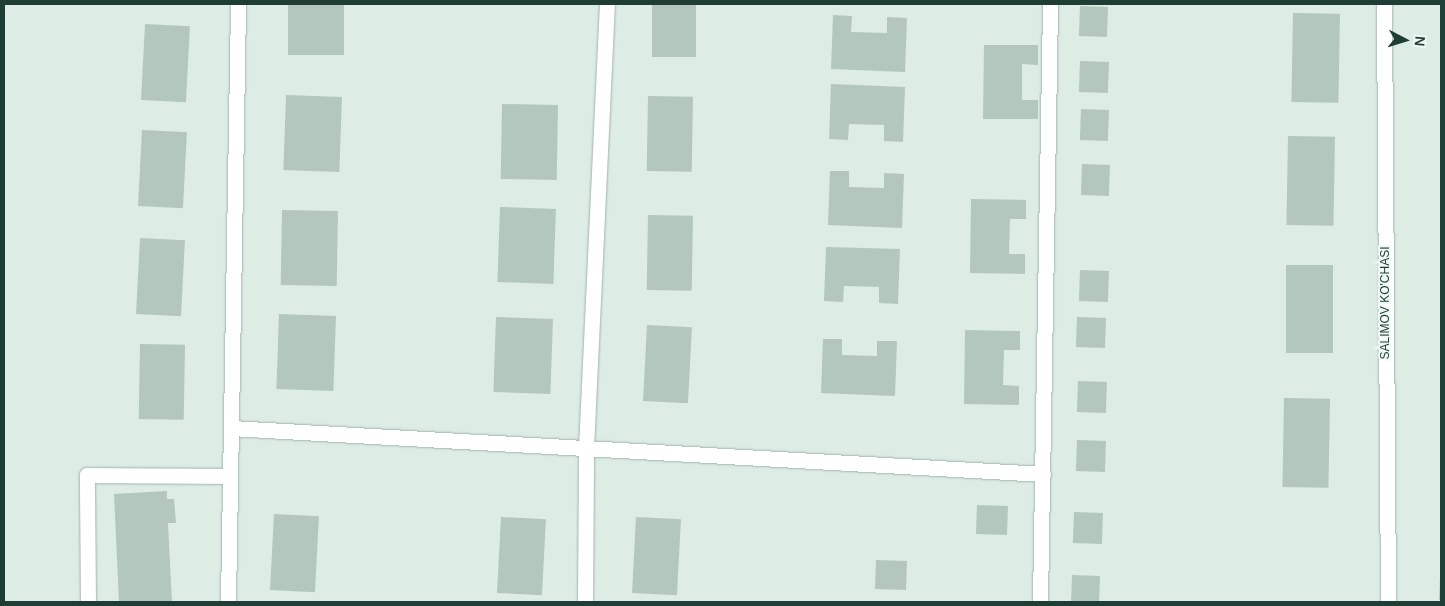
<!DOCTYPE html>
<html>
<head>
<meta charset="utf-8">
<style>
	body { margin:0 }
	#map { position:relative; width:1445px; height:606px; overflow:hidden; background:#deece6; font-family:Helvetica,sans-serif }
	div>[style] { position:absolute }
	.building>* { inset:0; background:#b3c7be; transform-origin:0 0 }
	.roads { filter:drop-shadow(0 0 1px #a0b4ad) drop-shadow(0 0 1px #a0b4ad) }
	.minor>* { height:15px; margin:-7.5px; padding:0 7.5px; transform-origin:7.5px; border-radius:7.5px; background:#fff }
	span { translate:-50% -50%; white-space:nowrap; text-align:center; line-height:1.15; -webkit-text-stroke:4px #eff8f3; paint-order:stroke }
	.street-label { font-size:12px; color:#1d3d35 }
	.frame { position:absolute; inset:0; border:5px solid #1d3d35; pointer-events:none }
	.north { position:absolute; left:1380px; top:15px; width:50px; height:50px; -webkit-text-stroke:4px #eff8f3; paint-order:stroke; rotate:95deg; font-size:14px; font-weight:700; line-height:20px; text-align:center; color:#1d3d35 }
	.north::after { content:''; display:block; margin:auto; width:18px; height:22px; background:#1d3d35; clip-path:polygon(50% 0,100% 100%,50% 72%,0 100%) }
</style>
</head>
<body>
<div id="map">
	<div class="building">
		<i style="left:288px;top:4px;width:56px;height:51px"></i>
		<i style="left:652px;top:4px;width:44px;height:53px"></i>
		<i style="left:1080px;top:6px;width:28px;height:30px;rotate:2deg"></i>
		<i style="left:1293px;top:13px;width:47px;height:89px;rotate:1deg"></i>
		<i style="clip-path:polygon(833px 15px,852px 16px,851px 32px,887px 33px,887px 17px,907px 18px,905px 72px,831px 69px)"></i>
		<i style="left:145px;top:24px;width:45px;height:76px;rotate:3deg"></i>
		<i style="clip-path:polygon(984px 45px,1038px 45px,1038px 65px,1022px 64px,1022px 100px,1038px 100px,1038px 119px,983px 119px)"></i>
		<i style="left:1080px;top:61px;width:29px;height:31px;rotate:2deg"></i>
		<i style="clip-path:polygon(831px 84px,905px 87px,903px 142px,884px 141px,884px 125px,849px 124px,848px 140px,829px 139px)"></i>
		<i style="left:286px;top:95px;width:56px;height:75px;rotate:2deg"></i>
		<i style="left:648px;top:96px;width:45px;height:75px;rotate:1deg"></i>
		<i style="left:502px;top:104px;width:56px;height:75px;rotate:1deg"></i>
		<i style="left:1081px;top:109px;width:28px;height:31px;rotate:2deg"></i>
		<i style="left:142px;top:130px;width:45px;height:76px;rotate:3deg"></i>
		<i style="left:1288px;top:136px;width:47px;height:89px;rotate:1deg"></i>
		<i style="left:1082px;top:164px;width:28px;height:31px;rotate:2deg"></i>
		<i style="clip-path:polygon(830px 171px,849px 171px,849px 187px,884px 188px,884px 173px,904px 174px,902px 228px,828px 225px)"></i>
		<i style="clip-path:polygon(971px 199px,1026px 200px,1026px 219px,1010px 219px,1009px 254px,1025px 254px,1025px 274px,970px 273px)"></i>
		<i style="left:500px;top:207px;width:56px;height:75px;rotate:2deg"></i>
		<i style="left:282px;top:210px;width:56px;height:75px;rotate:1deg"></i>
		<i style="left:648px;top:215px;width:45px;height:75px;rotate:1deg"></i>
		<i style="left:140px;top:238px;width:45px;height:76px;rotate:3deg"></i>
		<i style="clip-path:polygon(826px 247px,900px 249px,898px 304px,879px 303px,879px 287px,844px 286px,843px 302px,824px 301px)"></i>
		<i style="left:1286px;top:265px;width:47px;height:88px"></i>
		<i style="left:1080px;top:270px;width:29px;height:31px;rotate:2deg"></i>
		<i style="left:279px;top:314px;width:57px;height:75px;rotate:2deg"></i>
		<i style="left:496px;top:317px;width:57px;height:75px;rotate:2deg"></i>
		<i style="left:1077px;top:317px;width:29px;height:30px;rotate:2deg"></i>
		<i style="left:647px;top:325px;width:45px;height:76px;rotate:3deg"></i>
		<i style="clip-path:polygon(965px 330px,1020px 331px,1020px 350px,1004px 350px,1003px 385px,1019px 386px,1019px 405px,964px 404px)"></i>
		<i style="clip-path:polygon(823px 339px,842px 339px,842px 355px,877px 356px,877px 341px,897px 341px,895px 396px,821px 393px)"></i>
		<i style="left:140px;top:344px;width:45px;height:75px;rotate:1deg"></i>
		<i style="left:1078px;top:381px;width:29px;height:31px;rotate:2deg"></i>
		<i style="left:1284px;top:398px;width:46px;height:89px;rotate:1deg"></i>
		<i style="left:1077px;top:440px;width:29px;height:31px;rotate:2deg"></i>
		<i style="clip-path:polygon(167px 491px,167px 499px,174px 499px,176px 523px,168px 523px,172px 602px,119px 602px,114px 494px)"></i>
		<i style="left:977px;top:505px;width:31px;height:29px;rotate:2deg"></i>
		<i style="left:1074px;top:512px;width:29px;height:31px;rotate:2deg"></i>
		<i style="left:274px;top:514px;width:45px;height:76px;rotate:3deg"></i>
		<i style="left:501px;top:517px;width:45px;height:76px;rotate:3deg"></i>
		<i style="left:636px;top:517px;width:45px;height:76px;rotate:3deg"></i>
		<i style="left:876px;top:560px;width:31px;height:29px;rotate:2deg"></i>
		<i style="left:1072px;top:575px;width:28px;height:27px;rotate:2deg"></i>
		<i style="clip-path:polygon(1440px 577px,1441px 577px,1441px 600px,1439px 600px)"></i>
	</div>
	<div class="roads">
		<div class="minor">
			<i style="left:1384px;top:4px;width:598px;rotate:89.62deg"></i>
			<i style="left:231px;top:428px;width:813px;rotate:3.24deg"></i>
			<i style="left:88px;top:602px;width:127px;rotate:-90.5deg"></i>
			<i style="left:87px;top:475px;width:143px;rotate:0.4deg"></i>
			<i style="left:228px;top:602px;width:598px;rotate:-89.04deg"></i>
			<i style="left:585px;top:602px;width:154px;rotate:-89.6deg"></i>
			<i style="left:586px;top:448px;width:444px;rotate:-87.3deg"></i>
			<i style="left:1040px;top:602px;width:598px;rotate:-89.04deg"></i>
		</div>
	</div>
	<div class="street-label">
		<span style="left:1386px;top:303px;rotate:-90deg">SALIMOV KO'CHASI</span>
	</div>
	<div class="frame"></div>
	<div class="north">N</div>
</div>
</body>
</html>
